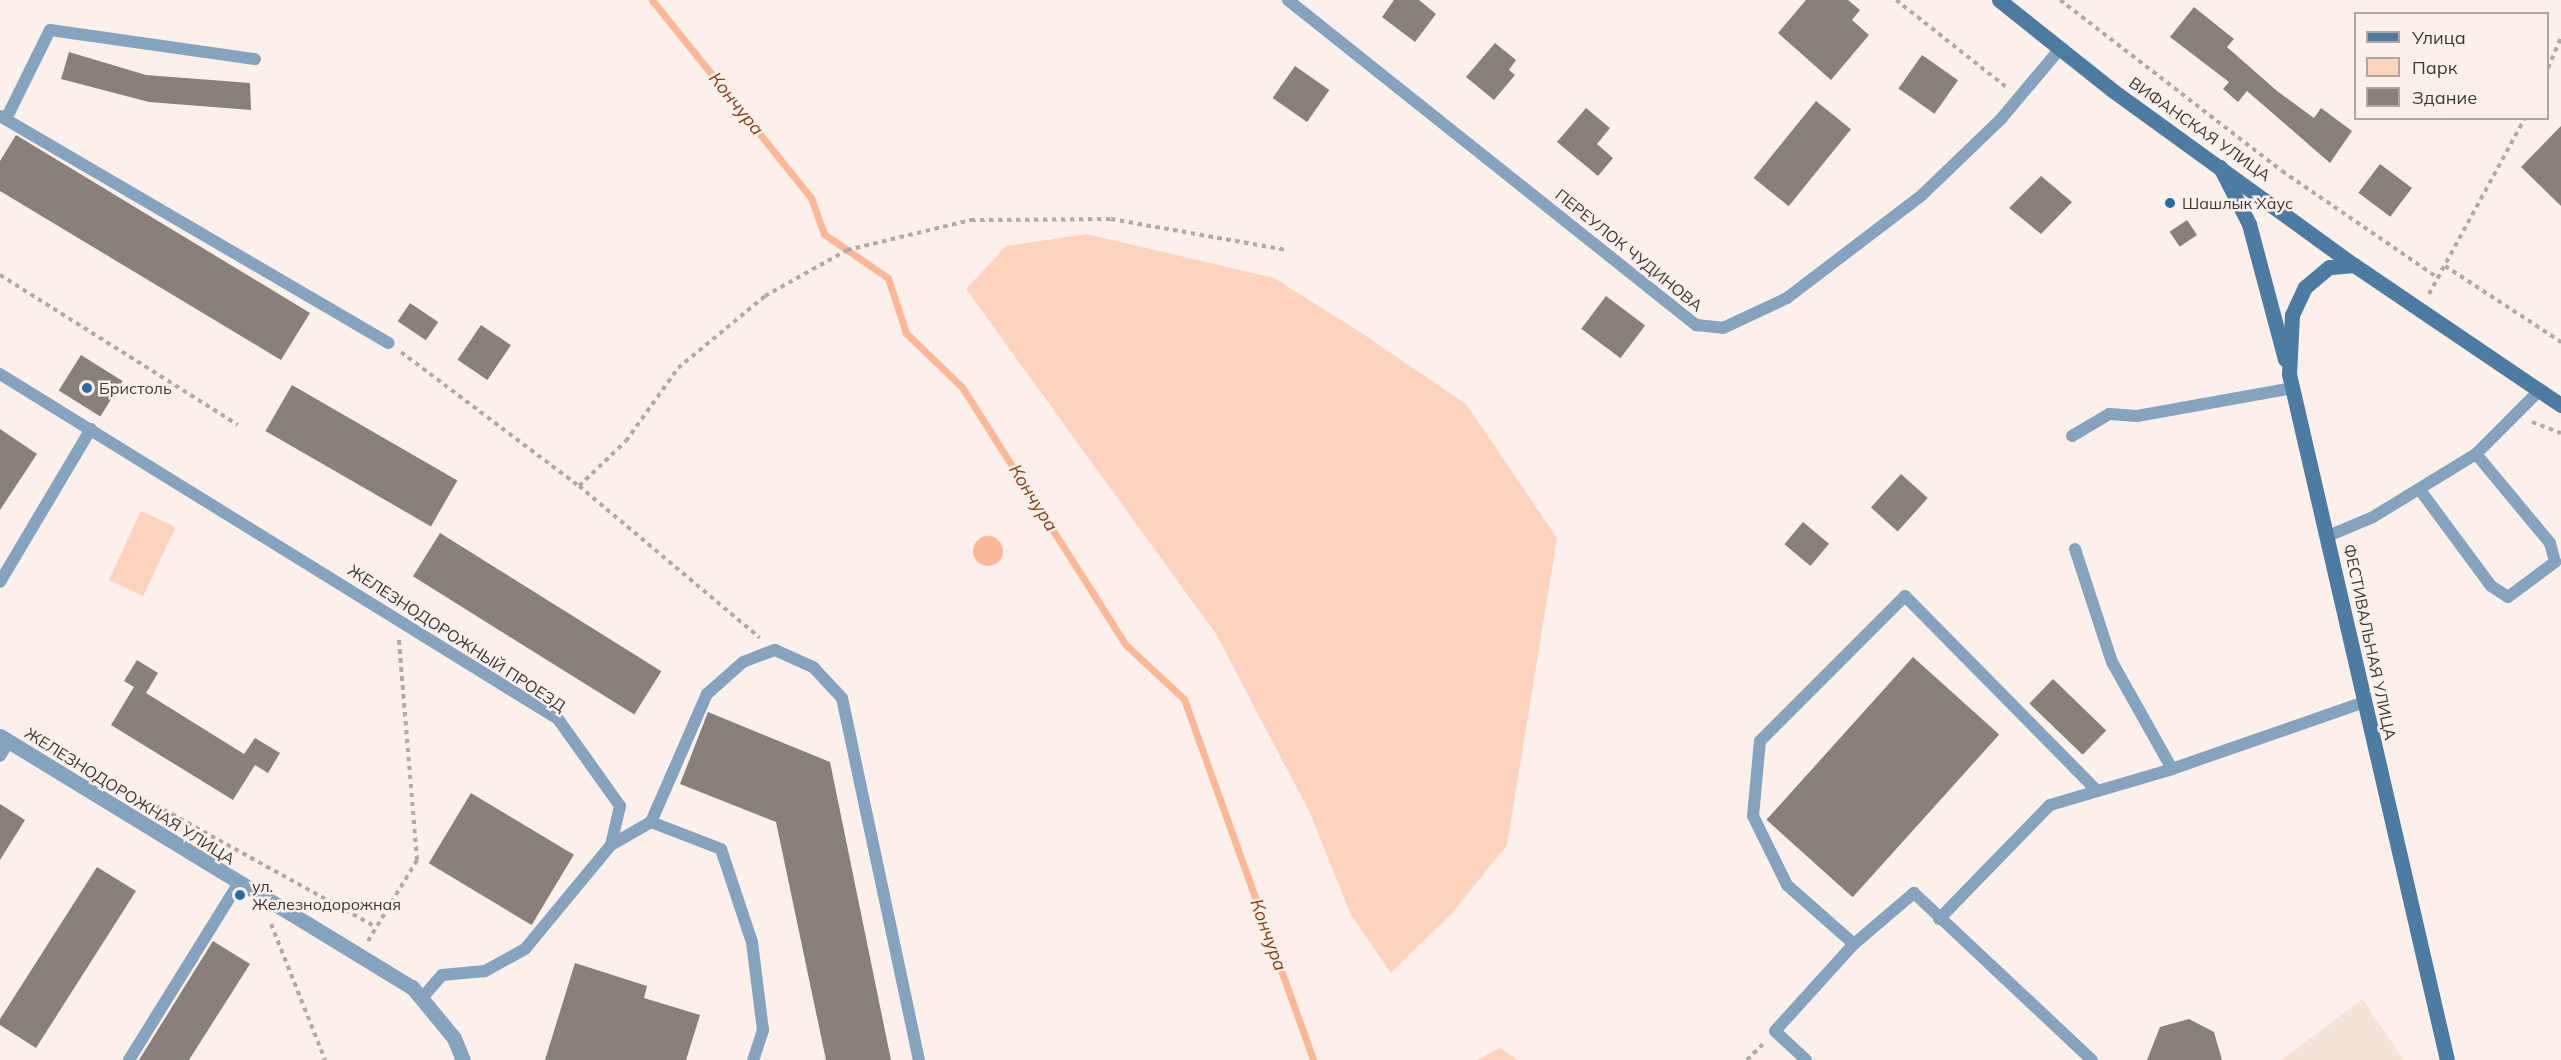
<!DOCTYPE html>
<html>
<head>
<meta charset="utf-8">
<style>
	body { margin:0 }
	#map { position:relative; width:2561px; height:1060px; overflow:hidden; background:#fcf0eb; font-family:Mulish,sans-serif }
	div>[style] { position:absolute }
	.built>* { inset:0; background:#f5e2d9 }
	.green>* { inset:0; background:#fdd2bf; transform-origin:0 0 }
	.water>* { inset:0; background:#fcb797 }
	.round { border-radius:50% }
	.stream>* { height:7px; margin:-3.5px; padding:0 3.5px; transform-origin:3.5px; border-radius:3.5px; background:#fcb797 }
	.building>* { inset:0; background:#897f7b; transform-origin:0 0 }
	.path>* { height:4px; margin-top:-2px; transform-origin:0; background:repeating-linear-gradient(90deg,#b2a9a5 0 4.5px,transparent 0 9px) }
	.service>* { height:12px; margin:-6px; padding:0 6px; transform-origin:6px; border-radius:6px; background:#85a3be }
	.tertiary>* { height:15px; margin:-7.5px; padding:0 7.5px; transform-origin:7.5px; border-radius:7.5px; background:#85a3be }
	.secondary>* { height:15px; margin:-7.5px; padding:0 7.5px; transform-origin:7.5px; border-radius:7.5px; background:#4e7ba2 }
	.dots>* { width:16px; height:16px; translate:-50% -50%; box-sizing:border-box; border:3px solid #fcf0eb; border-radius:50% }
	span { translate:-50% -50%; white-space:nowrap; text-align:center; line-height:1.15; -webkit-text-stroke:5px #fcf0eb; paint-order:stroke }
	.street-label { font-size:16px; color:#3b3735 }
	.poi-label { font-size:16px; color:#3b3735 }
	.left { translate:0 -50%; text-align:left }
	.water-label { font-size:18px; color:#8a3e14; font-style:italic }
	.legend { position:absolute; left:2354px; top:12px; width:195px; height:108px; box-sizing:border-box; background:#fcf0eb; border:2px solid #afa6a2; margin:0; padding:8px 10px; list-style:none; font-size:18px; color:#3b3735 }
	.legend li { display:flex; align-items:center; gap:12px; height:30px }
	.legend b { width:30px; border:2px solid #afa6a2 }
</style>
</head>
<body>
<div id="map">
	<div class="built">
		<i style="clip-path:polygon(2362px 999px,2404px 1060px,2281px 1060px)"></i>
	</div>
	<div class="green">
		<i style="clip-path:polygon(1087px 234px,1274px 278px,1360px 332px,1466px 404px,1557px 538px,1507px 845px,1453px 912px,1391px 973px,1351px 915px,1310px 813px,1216px 634px,966px 289px,1006px 246px)"></i>
		<i style="left:141px;top:511px;width:38px;height:76px;rotate:25deg"></i>
		<i style="clip-path:polygon(1500px 1048px,1518px 1060px,1477px 1060px)"></i>
	</div>
	<div class="water">
		<i class="round" style="left:973px;top:536px;width:30px;height:30px"></i>
	</div>
	<div class="stream">
		<i style="left:652px;top:0;width:254px;rotate:51.2deg"></i>
		<i style="left:811px;top:198px;width:38px;rotate:70deg"></i>
		<i style="left:824px;top:234px;width:78px;rotate:34.5deg"></i>
		<i style="left:888px;top:278px;width:58px;rotate:71.9deg"></i>
		<i style="left:906px;top:333px;width:78px;rotate:44deg"></i>
		<i style="left:962px;top:387px;width:304px;rotate:57.6deg"></i>
		<i style="left:1125px;top:644px;width:81px;rotate:43deg"></i>
		<i style="left:1184px;top:699px;width:383px;rotate:70.3deg"></i>
	</div>
	<div class="building">
		<i style="clip-path:polygon(1394px 0,1419px 0,1436px 14px,1415px 42px,1382px 17px)"></i>
		<i style="clip-path:polygon(1806px 0,1848px 0,1860px 10px,1852px 20px,1869px 35px,1831px 80px,1778px 33px)"></i>
		<i style="clip-path:polygon(2194px 7px,2234px 39px,2227px 47px,2277px 91px,2314px 118px,2321px 108px,2352px 131px,2330px 163px,2247px 91px,2238px 102px,2223px 89px,2229px 82px,2170px 37px)"></i>
		<i style="clip-path:polygon(1495px 43px,1516px 60px,1509px 70px,1515px 75px,1494px 100px,1466px 77px)"></i>
		<i style="clip-path:polygon(69px 52px,146px 75px,250px 83px,251px 110px,149px 102px,61px 79px)"></i>
		<i style="left:1922px;top:55px;width:44px;height:41px;rotate:35deg"></i>
		<i style="left:1295px;top:66px;width:42px;height:39px;rotate:35deg"></i>
		<i style="left:1816px;top:101px;width:45px;height:99px;rotate:39deg"></i>
		<i style="clip-path:polygon(1586px 108px,1610px 128px,1597px 144px,1613px 158px,1598px 176px,1557px 142px)"></i>
		<i style="clip-path:polygon(2561px 126px,2561px 206px,2521px 167px)"></i>
		<i style="clip-path:polygon(16px 135px,310px 313px,281px 360px,0 191px,0 161px)"></i>
		<i style="left:2380px;top:164px;width:40px;height:36px;rotate:37deg"></i>
		<i style="clip-path:polygon(2041px 176px,2072px 202px,2041px 234px,2009px 208px)"></i>
		<i style="left:2187px;top:220px;width:18px;height:21px;rotate:56deg"></i>
		<i style="left:1606px;top:296px;width:49px;height:41px;rotate:37deg"></i>
		<i style="left:410px;top:303px;width:34px;height:22px;rotate:34deg"></i>
		<i style="left:481px;top:325px;width:36px;height:42px;rotate:34deg"></i>
		<i style="left:81px;top:355px;width:49px;height:42px;rotate:32deg"></i>
		<i style="left:292px;top:385px;width:191px;height:53px;rotate:30deg"></i>
		<i style="clip-path:polygon(0 429px,37px 454px,0 510px)"></i>
		<i style="left:1901px;top:474px;width:36px;height:45px;rotate:42deg"></i>
		<i style="left:1803px;top:522px;width:34px;height:29px;rotate:40deg"></i>
		<i style="left:440px;top:533px;width:261px;height:51px;rotate:32deg"></i>
		<i style="left:1913px;top:657px;width:116px;height:219px;rotate:42deg"></i>
		<i style="clip-path:polygon(137px 660px,158px 673px,146px 693px,244px 754px,255px 738px,280px 753px,268px 773px,255px 765px,233px 800px,111px 725px,134px 687px,124px 681px)"></i>
		<i style="left:2053px;top:679px;width:74px;height:34px;rotate:44deg"></i>
		<i style="clip-path:polygon(708px 712px,830px 762px,891px 1060px,826px 1060px,776px 822px,680px 784px)"></i>
		<i style="left:471px;top:793px;width:120px;height:82px;rotate:31deg"></i>
		<i style="clip-path:polygon(0 804px,25px 820px,0 860px)"></i>
		<i style="clip-path:polygon(97px 867px,136px 891px,36px 1048px,0 1025px,0 1019px)"></i>
		<i style="clip-path:polygon(213px 941px,250px 964px,189px 1060px,139px 1060px)"></i>
		<i style="clip-path:polygon(575px 963px,647px 986px,644px 998px,700px 1015px,686px 1060px,545px 1060px)"></i>
		<i style="clip-path:polygon(2189px 1019px,2214px 1032px,2222px 1060px,2147px 1060px,2160px 1027px)"></i>
	</div>
	<div class="path">
		<i style="left:1896px;top:0;width:140px;rotate:38.3deg"></i>
		<i style="left:2060px;top:0;width:280px;rotate:37.6deg"></i>
		<i style="left:2282px;top:171px;width:189px;rotate:34.4deg"></i>
		<i style="left:2548px;top:68px;width:33px;rotate:-67deg"></i>
		<i style="left:2445px;top:266px;width:139px;rotate:33.2deg"></i>
		<i style="left:0;top:275px;width:281px;rotate:32.2deg"></i>
		<i style="left:2429px;top:294px;width:200px;rotate:-61.4deg"></i>
		<i style="left:401px;top:352px;width:223px;rotate:37deg"></i>
		<i style="left:579px;top:486px;width:65px;rotate:-43.8deg"></i>
		<i style="left:626px;top:441px;width:90px;rotate:-54.5deg"></i>
		<i style="left:678px;top:368px;width:113px;rotate:-39.6deg"></i>
		<i style="left:765px;top:296px;width:94px;rotate:-29.3deg"></i>
		<i style="left:847px;top:250px;width:128px;rotate:-13.6deg"></i>
		<i style="left:971px;top:220px;width:140px;rotate:-0.4deg"></i>
		<i style="left:1111px;top:219px;width:178px;rotate:10deg"></i>
		<i style="left:2532px;top:422px;width:31px;rotate:21deg"></i>
		<i style="left:579px;top:486px;width:236px;rotate:40deg"></i>
		<i style="left:148px;top:801px;width:260px;rotate:28.9deg"></i>
		<i style="left:271px;top:924px;width:146px;rotate:68.3deg"></i>
		<i style="left:368px;top:941px;width:95px;rotate:-58.8deg"></i>
		<i style="left:417px;top:860px;width:222px;rotate:-94.7deg"></i>
		<i style="left:1747px;top:1060px;width:23px;rotate:-45deg"></i>
	</div>
	<div class="service">
		<i style="left:1288px;top:0;width:522px;rotate:38.54deg"></i>
		<i style="left:1696px;top:325px;width:27px;rotate:6deg"></i>
		<i style="left:1723px;top:328px;width:71px;rotate:-25.1deg"></i>
		<i style="left:1787px;top:298px;width:170px;rotate:-37.3deg"></i>
		<i style="left:1922px;top:195px;width:110px;rotate:-43.9deg"></i>
		<i style="left:2001px;top:119px;width:90px;rotate:-50deg"></i>
		<i style="left:0;top:116px;width:450px;rotate:30.3deg"></i>
		<i style="left:6px;top:119px;width:99px;rotate:-63.7deg"></i>
		<i style="left:50px;top:30px;width:207px;rotate:8.1deg"></i>
		<i style="left:0;top:374px;width:656px;rotate:31.73deg"></i>
		<i style="left:558px;top:719px;width:107px;rotate:54.5deg"></i>
		<i style="left:620px;top:806px;width:40px;rotate:103deg"></i>
		<i style="left:611px;top:845px;width:135px;rotate:129.6deg"></i>
		<i style="left:525px;top:949px;width:46px;rotate:151.2deg"></i>
		<i style="left:485px;top:971px;width:43px;rotate:174.7deg"></i>
		<i style="left:442px;top:975px;width:28px;rotate:131deg"></i>
		<i style="left:2072px;top:436px;width:43px;rotate:-30.7deg"></i>
		<i style="left:2109px;top:414px;width:28px;rotate:4deg"></i>
		<i style="left:2137px;top:416px;width:158px;rotate:-10.2deg"></i>
		<i style="left:2420px;top:490px;width:119px;rotate:53.5deg"></i>
		<i style="left:2491px;top:586px;width:20px;rotate:33deg"></i>
		<i style="left:2508px;top:597px;width:59px;rotate:-36.7deg"></i>
		<i style="left:2555px;top:562px;width:20px;rotate:-105deg"></i>
		<i style="left:2550px;top:543px;width:116px;rotate:-129.7deg"></i>
		<i style="left:2328px;top:536px;width:49px;rotate:-22.9deg"></i>
		<i style="left:2373px;top:517px;width:121px;rotate:-31.5deg"></i>
		<i style="left:2476px;top:454px;width:89px;rotate:-45deg"></i>
		<i style="left:2075px;top:549px;width:119px;rotate:71.9deg"></i>
		<i style="left:2112px;top:662px;width:123px;rotate:60.7deg"></i>
		<i style="left:2172px;top:769px;width:203px;rotate:-19.2deg"></i>
		<i style="left:0;top:582px;width:178px;rotate:-59.3deg"></i>
		<i style="left:0;top:756px;width:17px;rotate:-59deg"></i>
		<i style="left:651px;top:822px;width:140px;rotate:-66.4deg"></i>
		<i style="left:707px;top:694px;width:48px;rotate:-41.6deg"></i>
		<i style="left:743px;top:662px;width:34px;rotate:-21deg"></i>
		<i style="left:775px;top:650px;width:42px;rotate:24.1deg"></i>
		<i style="left:813px;top:667px;width:42px;rotate:46.9deg"></i>
		<i style="left:842px;top:698px;width:370px;rotate:78deg"></i>
		<i style="left:611px;top:845px;width:46px;rotate:-29.9deg"></i>
		<i style="left:651px;top:822px;width:75px;rotate:21.1deg"></i>
		<i style="left:721px;top:849px;width:98px;rotate:71.6deg"></i>
		<i style="left:752px;top:942px;width:89px;rotate:82.9deg"></i>
		<i style="left:763px;top:1030px;width:32px;rotate:108deg"></i>
		<i style="left:1939px;top:919px;width:159px;rotate:-45.8deg"></i>
		<i style="left:2050px;top:805px;width:127px;rotate:-16.4deg"></i>
		<i style="left:1854px;top:944px;width:89px;rotate:-138.6deg"></i>
		<i style="left:1787px;top:885px;width:77px;rotate:-116.2deg"></i>
		<i style="left:1753px;top:816px;width:75px;rotate:-84.7deg"></i>
		<i style="left:1760px;top:741px;width:205px;rotate:-45deg"></i>
		<i style="left:1905px;top:596px;width:274px;rotate:45.4deg"></i>
		<i style="left:129px;top:1060px;width:207px;rotate:-58.2deg"></i>
		<i style="left:1806px;top:1060px;width:42px;rotate:-136.9deg"></i>
		<i style="left:1775px;top:1031px;width:118px;rotate:-47.8deg"></i>
		<i style="left:1854px;top:944px;width:79px;rotate:-40.4deg"></i>
		<i style="left:1914px;top:893px;width:244px;rotate:43.2deg"></i>
	</div>
	<div class="tertiary">
		<i style="left:0;top:736px;width:482px;rotate:31.4deg"></i>
		<i style="left:412px;top:987px;width:66px;rotate:50.5deg"></i>
		<i style="left:454px;top:1038px;width:24px;rotate:68deg"></i>
	</div>
	<div class="secondary">
		<i style="left:1999px;top:0;width:144px;rotate:38.5deg"></i>
		<i style="left:2112px;top:90px;width:299px;rotate:35.9deg"></i>
		<i style="left:2354px;top:265px;width:250px;rotate:34.1deg"></i>
		<i style="left:2220px;top:167px;width:64px;rotate:63deg"></i>
		<i style="left:2249px;top:224px;width:140px;rotate:75.1deg"></i>
		<i style="left:2354px;top:265px;width:25px;rotate:175deg"></i>
		<i style="left:2329px;top:267px;width:31px;rotate:140deg"></i>
		<i style="left:2305px;top:287px;width:31px;rotate:115deg"></i>
		<i style="left:2292px;top:315px;width:59px;rotate:92.9deg"></i>
		<i style="left:2289px;top:374px;width:704px;rotate:77.03deg"></i>
	</div>
	<div class="dots">
		<i style="left:2170px;top:203px;background:#276ba0"></i>
		<i style="left:87px;top:388px;background:#276ba0"></i>
		<i style="left:240px;top:895px;background:#276ba0"></i>
	</div>
	<div class="street-label">
		<span style="left:2200px;top:129px;rotate:35deg">ВИФАНСКАЯ УЛИЦА</span>
		<span style="left:1629px;top:250px;rotate:39deg">ПЕРЕУЛОК ЧУДИНОВА</span>
		<span style="left:457px;top:638px;rotate:33deg">ЖЕЛЕЗНОДОРОЖНЫЙ ПРОЕЗД</span>
		<span style="left:2370px;top:642px;rotate:78deg">ФЕСТИВАЛЬНАЯ УЛИЦА</span>
		<span style="left:130px;top:796px;rotate:32deg">ЖЕЛЕЗНОДОРОЖНАЯ УЛИЦА</span>
	</div>
	<div class="poi-label">
		<span class="left" style="left:2182px;top:203px">Шашлык Хаус</span>
		<span class="left" style="left:99px;top:388px">Бристоль</span>
		<span class="left" style="left:252px;top:895px">ул.<br>Железнодорожная</span>
	</div>
	<div class="water-label">
		<span style="left:736px;top:104px;rotate:51deg">Кончура</span>
		<span style="left:1033px;top:498px;rotate:58deg">Кончура</span>
		<span style="left:1268px;top:935px;rotate:70deg">Кончура</span>
	</div>
	<ul class="legend">
	<li><b style="height:8px;background:#4e7ba2"></b>Улица</li>
	<li><b style="height:16px;background:#fdd2bf"></b>Парк</li>
	<li><b style="height:16px;background:#897f7b"></b>Здание</li>
	</ul>
</div>
</body>
</html>
